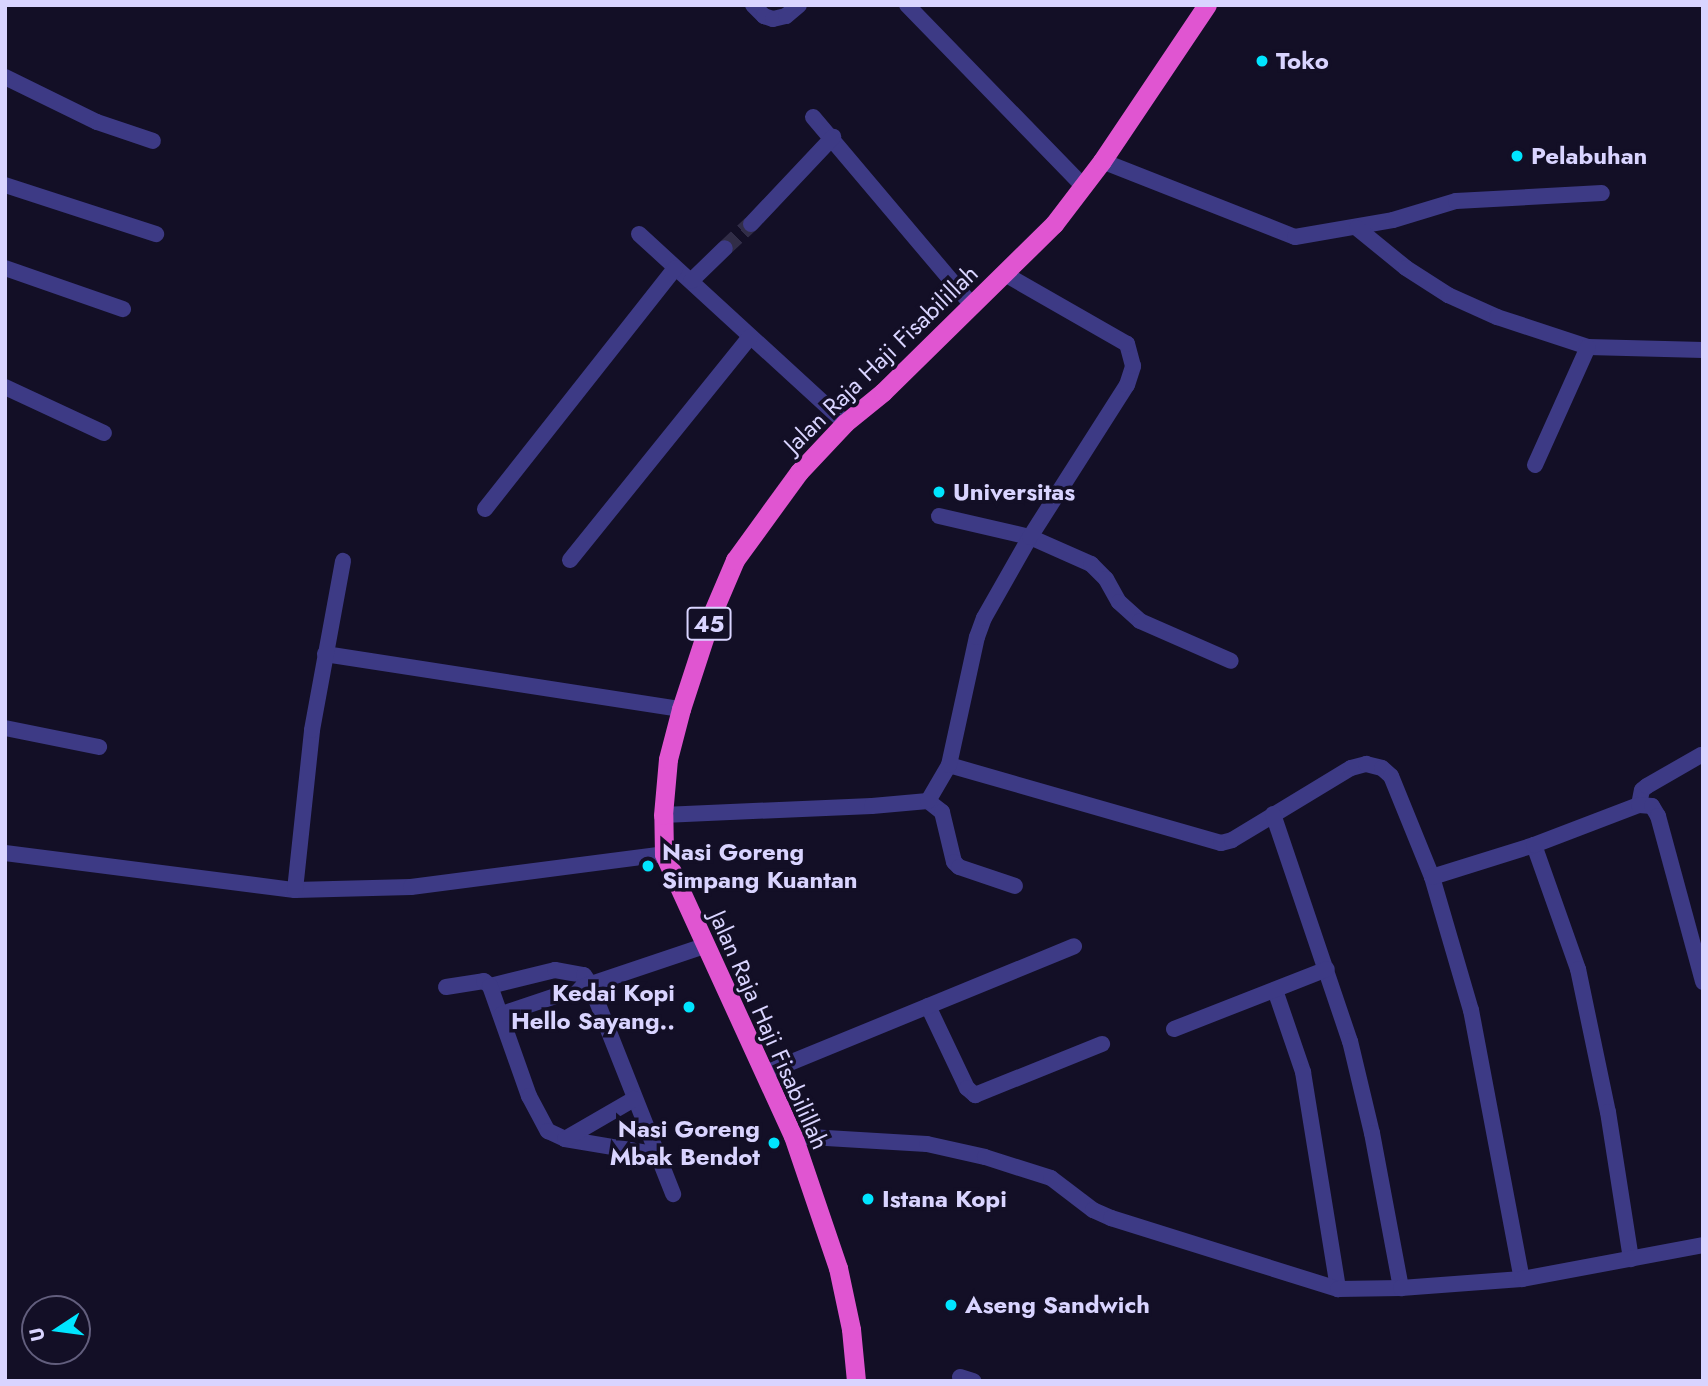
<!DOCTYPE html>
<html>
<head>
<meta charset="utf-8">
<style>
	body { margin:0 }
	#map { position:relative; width:1708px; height:1386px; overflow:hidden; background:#130f26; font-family:Jost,sans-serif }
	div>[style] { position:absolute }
	.minor-tunnel>* { height:16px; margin-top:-8px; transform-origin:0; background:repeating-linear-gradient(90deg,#312d47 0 16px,transparent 0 24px) }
	.minor>* { height:16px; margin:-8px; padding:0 8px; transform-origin:8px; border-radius:8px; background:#3d3a85 }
	.trunk>* { height:19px; margin:-9.5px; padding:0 9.5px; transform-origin:9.5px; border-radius:9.5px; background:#e055d1 }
	.dots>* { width:19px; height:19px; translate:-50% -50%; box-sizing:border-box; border:4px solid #130f26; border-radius:50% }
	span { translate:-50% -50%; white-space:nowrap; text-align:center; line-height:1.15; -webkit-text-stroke:7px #130f26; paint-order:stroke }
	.shield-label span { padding:2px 5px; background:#130f26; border:2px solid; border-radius:5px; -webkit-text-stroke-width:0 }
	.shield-label { font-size:23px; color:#d9d4ff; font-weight:700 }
	.poi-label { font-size:24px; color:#d9d4ff; font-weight:700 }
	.left { translate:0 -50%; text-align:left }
	.right { translate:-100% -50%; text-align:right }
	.street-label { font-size:24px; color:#d9d4ff }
	.frame { position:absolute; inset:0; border:7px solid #d9d4ff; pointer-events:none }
	.north { position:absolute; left:21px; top:1295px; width:70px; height:70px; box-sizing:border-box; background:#130f26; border:2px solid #625e7d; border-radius:50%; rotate:257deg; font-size:19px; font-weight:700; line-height:28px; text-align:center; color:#d9d4ff }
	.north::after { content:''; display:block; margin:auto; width:24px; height:32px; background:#00e5ff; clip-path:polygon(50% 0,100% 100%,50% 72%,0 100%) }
</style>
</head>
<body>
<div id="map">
	<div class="minor-tunnel">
		<i style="left:725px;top:248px;width:35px;rotate:-43deg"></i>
	</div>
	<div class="minor">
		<i style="left:753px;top:5px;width:16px;rotate:45deg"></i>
		<i style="left:764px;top:16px;width:9px;rotate:18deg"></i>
		<i style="left:773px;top:19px;width:13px;rotate:-13deg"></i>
		<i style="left:786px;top:16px;width:17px;rotate:-40deg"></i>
		<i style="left:907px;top:5px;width:252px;rotate:45.8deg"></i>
		<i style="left:5px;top:77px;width:102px;rotate:26.1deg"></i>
		<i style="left:97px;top:122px;width:59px;rotate:18.7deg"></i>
		<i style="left:813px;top:117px;width:246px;rotate:49.8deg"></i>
		<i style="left:1102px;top:161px;width:207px;rotate:21.5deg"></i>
		<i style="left:1295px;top:237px;width:99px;rotate:-9.8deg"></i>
		<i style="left:1393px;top:220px;width:66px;rotate:-16.8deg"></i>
		<i style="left:1456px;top:201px;width:146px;rotate:-3.1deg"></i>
		<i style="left:5px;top:185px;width:159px;rotate:18deg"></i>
		<i style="left:751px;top:224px;width:120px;rotate:-46.7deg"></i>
		<i style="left:1357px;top:228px;width:63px;rotate:39.2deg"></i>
		<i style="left:1406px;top:268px;width:50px;rotate:32.7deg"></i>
		<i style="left:1448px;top:295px;width:54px;rotate:24.2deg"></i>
		<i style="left:1497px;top:317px;width:96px;rotate:18.2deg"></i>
		<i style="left:1588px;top:347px;width:115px;rotate:1.5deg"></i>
		<i style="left:639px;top:234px;width:280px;rotate:42.5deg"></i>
		<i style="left:5px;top:268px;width:125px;rotate:19.2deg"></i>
		<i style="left:691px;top:281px;width:47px;rotate:-44.1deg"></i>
		<i style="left:5px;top:387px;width:109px;rotate:24.9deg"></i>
		<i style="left:1535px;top:465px;width:129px;rotate:-65.8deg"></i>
		<i style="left:485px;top:509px;width:307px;rotate:-51.7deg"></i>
		<i style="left:939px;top:516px;width:93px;rotate:13deg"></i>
		<i style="left:1030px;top:537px;width:67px;rotate:23.9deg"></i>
		<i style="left:1091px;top:564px;width:21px;rotate:45deg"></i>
		<i style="left:1106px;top:579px;width:26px;rotate:61deg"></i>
		<i style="left:1119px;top:602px;width:28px;rotate:42deg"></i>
		<i style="left:1140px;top:621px;width:99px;rotate:23.7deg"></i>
		<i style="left:570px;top:560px;width:287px;rotate:-51.1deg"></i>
		<i style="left:325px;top:654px;width:360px;rotate:8.8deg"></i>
		<i style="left:5px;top:728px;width:96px;rotate:11.4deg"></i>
		<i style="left:949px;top:765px;width:283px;rotate:16deg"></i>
		<i style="left:1221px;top:843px;width:11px;rotate:-15deg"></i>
		<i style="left:1232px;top:840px;width:139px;rotate:-31.2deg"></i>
		<i style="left:1351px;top:768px;width:16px;rotate:-15deg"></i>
		<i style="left:1366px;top:764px;width:16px;rotate:14deg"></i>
		<i style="left:1382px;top:768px;width:12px;rotate:42deg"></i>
		<i style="left:1391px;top:776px;width:109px;rotate:67.9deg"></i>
		<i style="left:1432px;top:877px;width:139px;rotate:73.7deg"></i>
		<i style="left:1471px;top:1010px;width:274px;rotate:79.3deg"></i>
		<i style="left:928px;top:801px;width:18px;rotate:38deg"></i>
		<i style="left:942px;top:812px;width:51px;rotate:76.5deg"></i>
		<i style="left:954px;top:862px;width:7px;rotate:45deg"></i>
		<i style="left:959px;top:867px;width:59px;rotate:18.7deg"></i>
		<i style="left:1639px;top:805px;width:15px;rotate:-79deg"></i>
		<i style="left:1642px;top:790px;width:6px;rotate:-39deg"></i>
		<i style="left:1647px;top:786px;width:62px;rotate:-29.9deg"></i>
		<i style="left:1273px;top:814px;width:240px;rotate:71.3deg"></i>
		<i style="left:1350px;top:1041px;width:95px;rotate:76.6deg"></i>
		<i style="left:1372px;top:1133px;width:158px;rotate:79.4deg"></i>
		<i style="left:663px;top:815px;width:209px;rotate:-2.5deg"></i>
		<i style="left:872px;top:806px;width:56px;rotate:-5.1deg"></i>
		<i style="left:928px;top:801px;width:42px;rotate:-59.7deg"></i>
		<i style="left:949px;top:765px;width:131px;rotate:-77.7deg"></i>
		<i style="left:977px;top:637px;width:20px;rotate:-70deg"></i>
		<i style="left:984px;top:618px;width:93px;rotate:-60.4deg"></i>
		<i style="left:1030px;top:537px;width:180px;rotate:-57.5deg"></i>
		<i style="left:1127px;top:385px;width:20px;rotate:-72deg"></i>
		<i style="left:1133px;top:366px;width:23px;rotate:-105deg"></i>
		<i style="left:1127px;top:344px;width:141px;rotate:-150.2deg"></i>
		<i style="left:1534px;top:845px;width:132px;rotate:70.5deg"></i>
		<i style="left:1578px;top:969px;width:146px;rotate:78.2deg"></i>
		<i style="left:1608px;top:1112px;width:149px;rotate:81.1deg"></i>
		<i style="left:5px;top:853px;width:292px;rotate:7.3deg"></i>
		<i style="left:295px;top:890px;width:116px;rotate:-1.5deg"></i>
		<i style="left:411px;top:887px;width:255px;rotate:-7.4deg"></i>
		<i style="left:1432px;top:877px;width:107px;rotate:-17.4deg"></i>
		<i style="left:1534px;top:845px;width:112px;rotate:-20.9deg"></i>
		<i style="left:1639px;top:805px;width:13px;rotate:4deg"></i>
		<i style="left:1652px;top:806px;width:12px;rotate:59deg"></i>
		<i style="left:1658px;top:816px;width:172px;rotate:74.8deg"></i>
		<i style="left:295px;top:890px;width:161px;rotate:-83.9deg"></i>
		<i style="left:312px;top:730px;width:172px;rotate:-79.6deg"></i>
		<i style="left:490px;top:986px;width:67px;rotate:-13.8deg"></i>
		<i style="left:555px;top:970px;width:29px;rotate:10deg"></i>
		<i style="left:584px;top:975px;width:11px;rotate:56deg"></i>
		<i style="left:590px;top:984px;width:226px;rotate:68.4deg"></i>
		<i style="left:446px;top:987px;width:38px;rotate:-9deg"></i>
		<i style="left:484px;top:981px;width:8px;rotate:40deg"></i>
		<i style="left:490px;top:986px;width:117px;rotate:70.5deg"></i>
		<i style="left:529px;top:1096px;width:40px;rotate:62deg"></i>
		<i style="left:548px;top:1131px;width:19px;rotate:25deg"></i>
		<i style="left:565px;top:1139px;width:91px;rotate:9.5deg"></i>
		<i style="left:1275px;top:990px;width:87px;rotate:71.1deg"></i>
		<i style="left:1303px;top:1072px;width:220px;rotate:80.8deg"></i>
		<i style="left:928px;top:1006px;width:91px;rotate:64.6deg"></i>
		<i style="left:967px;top:1088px;width:11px;rotate:41deg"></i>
		<i style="left:975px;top:1095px;width:137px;rotate:-21.9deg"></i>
		<i style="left:502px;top:1014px;width:213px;rotate:-18.6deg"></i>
		<i style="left:1174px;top:1029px;width:164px;rotate:-21.4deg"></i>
		<i style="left:765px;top:1073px;width:334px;rotate:-22.3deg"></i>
		<i style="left:793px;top:1136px;width:134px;rotate:3.4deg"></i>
		<i style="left:927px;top:1144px;width:59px;rotate:12.6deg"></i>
		<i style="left:985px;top:1157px;width:69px;rotate:17.7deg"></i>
		<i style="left:1051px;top:1178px;width:53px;rotate:37.3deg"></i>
		<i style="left:1093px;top:1210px;width:20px;rotate:24deg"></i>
		<i style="left:1111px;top:1218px;width:238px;rotate:17.4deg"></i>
		<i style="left:1338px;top:1289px;width:63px;rotate:-0.9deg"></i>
		<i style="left:1401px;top:1288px;width:121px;rotate:-4.3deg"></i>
		<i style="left:1522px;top:1279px;width:184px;rotate:-10.6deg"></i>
		<i style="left:565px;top:1139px;width:80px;rotate:-30.1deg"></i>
		<i style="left:960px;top:1377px;width:14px;rotate:17deg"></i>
	</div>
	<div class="trunk">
		<i style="left:856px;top:1381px;width:52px;rotate:-95.5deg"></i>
		<i style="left:851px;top:1329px;width:62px;rotate:-102deg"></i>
		<i style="left:838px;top:1268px;width:139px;rotate:-108.8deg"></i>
		<i style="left:793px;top:1136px;width:310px;rotate:-114.6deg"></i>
		<i style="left:664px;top:854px;width:39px;rotate:-91deg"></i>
		<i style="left:663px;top:815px;width:56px;rotate:-84.9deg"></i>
		<i style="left:668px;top:759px;width:52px;rotate:-75.4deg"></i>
		<i style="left:681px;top:709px;width:100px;rotate:-71.9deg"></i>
		<i style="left:712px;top:614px;width:59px;rotate:-66.9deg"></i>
		<i style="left:735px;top:560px;width:109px;rotate:-54deg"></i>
		<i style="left:799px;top:472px;width:67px;rotate:-46.8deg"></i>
		<i style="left:845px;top:423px;width:49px;rotate:-39.2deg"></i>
		<i style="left:883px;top:392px;width:240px;rotate:-44.5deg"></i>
		<i style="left:1054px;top:224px;width:79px;rotate:-52.7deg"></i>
		<i style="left:1102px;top:161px;width:188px;rotate:-56.1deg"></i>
	</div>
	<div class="dots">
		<i style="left:1262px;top:61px;background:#00e5ff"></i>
		<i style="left:1517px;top:156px;background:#00e5ff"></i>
		<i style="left:939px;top:492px;background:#00e5ff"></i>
		<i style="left:648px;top:866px;background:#00e5ff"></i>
		<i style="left:689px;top:1007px;background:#00e5ff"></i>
		<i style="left:774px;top:1143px;background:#00e5ff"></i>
		<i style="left:868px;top:1199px;background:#00e5ff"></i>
		<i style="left:951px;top:1305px;background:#00e5ff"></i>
	</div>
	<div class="shield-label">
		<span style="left:709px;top:624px">45</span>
	</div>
	<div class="poi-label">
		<span class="left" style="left:1276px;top:61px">Toko</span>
		<span class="left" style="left:1531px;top:156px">Pelabuhan</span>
		<span class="left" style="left:953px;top:492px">Universitas</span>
		<span class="left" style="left:662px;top:866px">Nasi Goreng<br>Simpang Kuantan</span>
		<span class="right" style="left:675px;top:1007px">Kedai Kopi<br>Hello Sayang..</span>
		<span class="right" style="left:760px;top:1143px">Nasi Goreng<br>Mbak Bendot</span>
		<span class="left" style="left:882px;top:1199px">Istana Kopi</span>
		<span class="left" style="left:965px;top:1305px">Aseng Sandwich</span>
	</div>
	<div class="street-label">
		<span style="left:881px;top:359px;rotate:-44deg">Jalan Raja Haji Fisabilillah</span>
		<span style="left:769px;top:1030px;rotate:66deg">Jalan Raja Haji Fisabilillah</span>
	</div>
	<div class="frame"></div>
	<div class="north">U</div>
</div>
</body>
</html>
